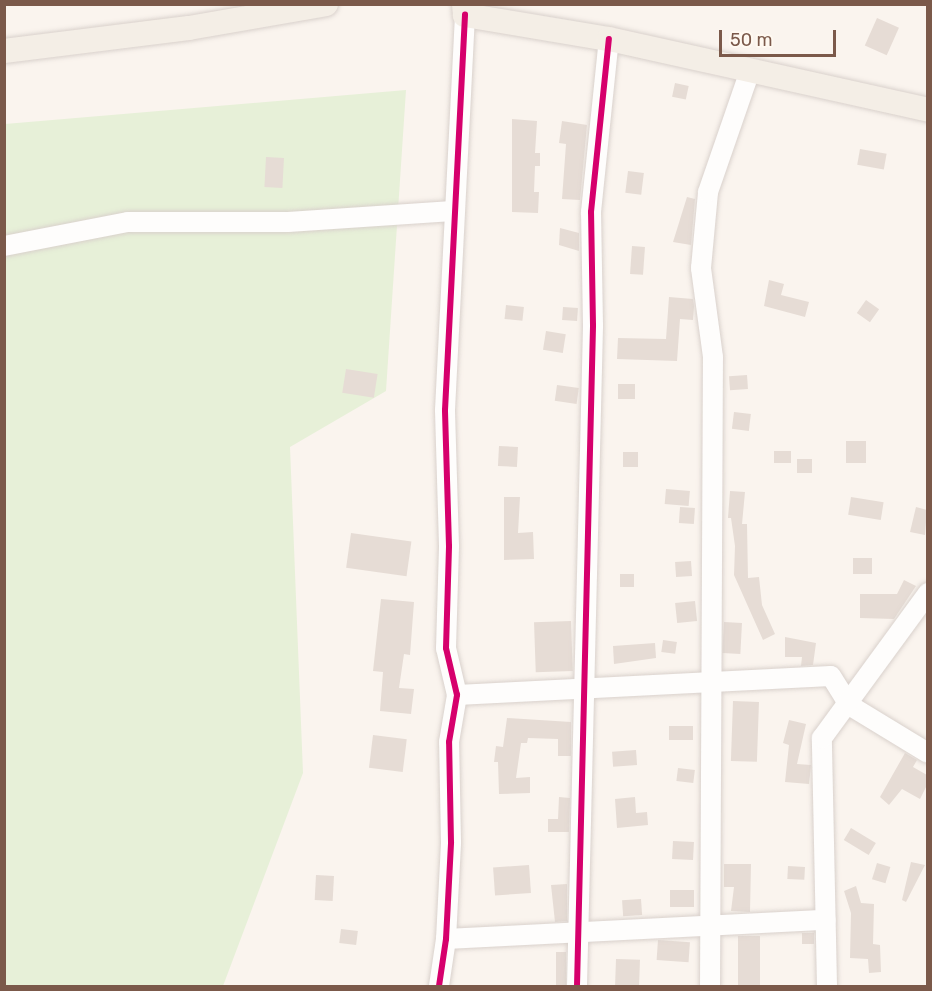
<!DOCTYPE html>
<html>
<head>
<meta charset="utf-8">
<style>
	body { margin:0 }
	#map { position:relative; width:932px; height:991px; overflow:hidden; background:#faf4ee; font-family:Rubik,sans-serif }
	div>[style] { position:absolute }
	.green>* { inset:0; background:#e7f0d8 }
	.building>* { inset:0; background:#e6dcd5; transform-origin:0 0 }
	.roads { filter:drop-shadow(0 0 2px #d9d1cc) drop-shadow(0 0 2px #d9d1cc) }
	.minor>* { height:20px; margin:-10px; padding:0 10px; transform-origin:10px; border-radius:10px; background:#fefdfc }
	.major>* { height:24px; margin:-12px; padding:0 12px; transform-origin:12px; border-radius:12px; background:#f4eee6 }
	.cycleway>* { height:6px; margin:-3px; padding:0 3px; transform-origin:3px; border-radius:3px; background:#d6006c }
	span { translate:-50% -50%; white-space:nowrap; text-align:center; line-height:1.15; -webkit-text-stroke:4.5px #fff9f1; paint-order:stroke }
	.frame { position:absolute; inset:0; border:6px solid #7b594a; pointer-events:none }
	.scale { position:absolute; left:719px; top:30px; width:117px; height:27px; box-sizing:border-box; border:3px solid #7b594a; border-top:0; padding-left:8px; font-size:18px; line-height:21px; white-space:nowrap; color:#7b594a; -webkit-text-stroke:4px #fff9f1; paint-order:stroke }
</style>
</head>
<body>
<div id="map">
	<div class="green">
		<i style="clip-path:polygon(406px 90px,386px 391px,290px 447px,303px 773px,223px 986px,5px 986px,5px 124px)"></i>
	</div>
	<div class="building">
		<i style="left:877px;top:18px;width:24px;height:30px;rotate:24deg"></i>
		<i style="left:675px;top:83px;width:14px;height:14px;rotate:12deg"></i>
		<i style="clip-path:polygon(512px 119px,537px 121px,535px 153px,540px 153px,540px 166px,535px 166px,534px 192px,539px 192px,538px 213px,512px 212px)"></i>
		<i style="clip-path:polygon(562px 121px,587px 125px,580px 200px,562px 199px,566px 144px,559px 143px)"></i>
		<i style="left:860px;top:149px;width:27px;height:16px;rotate:10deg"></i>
		<i style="left:266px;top:157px;width:18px;height:30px;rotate:3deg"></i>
		<i style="left:628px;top:171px;width:16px;height:22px;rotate:7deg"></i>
		<i style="clip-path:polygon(687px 197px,695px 199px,691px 245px,673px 242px)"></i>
		<i style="clip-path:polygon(560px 228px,579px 233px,579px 251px,559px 245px)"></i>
		<i style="left:632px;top:246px;width:13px;height:28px;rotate:4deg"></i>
		<i style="clip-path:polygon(769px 280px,784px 284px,781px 295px,809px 302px,805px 317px,764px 306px)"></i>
		<i style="clip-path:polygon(669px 297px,693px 299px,694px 306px,693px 320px,680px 319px,677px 361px,617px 359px,618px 338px,666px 339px)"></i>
		<i style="left:866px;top:300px;width:16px;height:16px;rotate:35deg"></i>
		<i style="left:506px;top:305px;width:18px;height:14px;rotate:6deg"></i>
		<i style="left:563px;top:307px;width:15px;height:13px;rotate:4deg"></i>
		<i style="left:546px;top:331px;width:20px;height:19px;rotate:9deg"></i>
		<i style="left:346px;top:369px;width:32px;height:24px;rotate:9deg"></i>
		<i style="left:747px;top:375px;width:14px;height:18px;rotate:86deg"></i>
		<i style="left:618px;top:384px;width:17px;height:15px"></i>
		<i style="left:557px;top:385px;width:22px;height:16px;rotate:8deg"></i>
		<i style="left:734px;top:412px;width:17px;height:17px;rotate:7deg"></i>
		<i style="left:846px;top:441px;width:20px;height:22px"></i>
		<i style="left:499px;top:446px;width:19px;height:20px;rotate:3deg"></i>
		<i style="left:791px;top:451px;width:12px;height:17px;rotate:90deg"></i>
		<i style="left:623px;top:452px;width:15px;height:15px"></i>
		<i style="left:797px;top:459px;width:15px;height:14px"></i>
		<i style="left:666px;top:489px;width:24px;height:15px;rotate:5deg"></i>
		<i style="clip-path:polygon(730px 491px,745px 492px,742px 524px,747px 524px,748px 578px,759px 577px,762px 605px,775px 634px,763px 640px,734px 575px,735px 546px,731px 518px,728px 518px)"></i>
		<i style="clip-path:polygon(504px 497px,520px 497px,518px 533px,533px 532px,534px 559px,504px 560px)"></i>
		<i style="left:851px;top:497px;width:33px;height:18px;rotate:9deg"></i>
		<i style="left:680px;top:507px;width:15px;height:16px;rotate:4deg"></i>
		<i style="clip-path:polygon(916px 507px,927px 510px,925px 535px,910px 532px)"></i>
		<i style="left:351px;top:533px;width:61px;height:35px;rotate:8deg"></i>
		<i style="left:853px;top:558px;width:19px;height:16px"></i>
		<i style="left:691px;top:561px;width:15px;height:16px;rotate:86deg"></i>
		<i style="left:620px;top:574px;width:14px;height:13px"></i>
		<i style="clip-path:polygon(904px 580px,916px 586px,894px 619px,860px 618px,860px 594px,897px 594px)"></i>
		<i style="clip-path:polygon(381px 599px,414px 602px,410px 655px,404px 654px,399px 688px,414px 689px,411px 714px,380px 711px,383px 672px,373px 671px)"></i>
		<i style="left:695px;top:601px;width:20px;height:20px;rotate:84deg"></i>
		<i style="left:571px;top:621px;width:50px;height:37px;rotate:88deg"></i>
		<i style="left:724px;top:622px;width:18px;height:31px;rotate:3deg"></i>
		<i style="clip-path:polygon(785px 637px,816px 643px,813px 665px,801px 666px,802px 657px,785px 657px)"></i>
		<i style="left:663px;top:640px;width:14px;height:12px;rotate:8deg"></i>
		<i style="clip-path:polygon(655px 643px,656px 658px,614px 664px,613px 646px)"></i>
		<i style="left:733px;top:701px;width:26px;height:60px;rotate:2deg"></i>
		<i style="clip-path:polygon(507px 718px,571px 722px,571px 756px,558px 756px,558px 739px,528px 738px,527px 743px,521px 743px,516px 778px,530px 777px,530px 793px,499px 794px,498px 762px,494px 762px,496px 746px,503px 747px)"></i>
		<i style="clip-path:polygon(789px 720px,806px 724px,797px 764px,811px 765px,809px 784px,785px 782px,789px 745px,783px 743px)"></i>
		<i style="left:693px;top:726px;width:14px;height:24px;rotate:90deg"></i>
		<i style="left:373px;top:735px;width:34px;height:33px;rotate:7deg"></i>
		<i style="left:636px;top:750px;width:15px;height:24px;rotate:86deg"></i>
		<i style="clip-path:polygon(905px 753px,917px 760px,913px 767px,927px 775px,927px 785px,920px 799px,902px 789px,889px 805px,880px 797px)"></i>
		<i style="left:678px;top:768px;width:17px;height:13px;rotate:7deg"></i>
		<i style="clip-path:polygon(559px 797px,570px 798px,569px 832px,548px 832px,548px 819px,558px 819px)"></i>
		<i style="clip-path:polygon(635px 797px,636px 813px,647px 812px,648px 825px,617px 828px,615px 799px)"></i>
		<i style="left:851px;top:828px;width:29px;height:14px;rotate:31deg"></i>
		<i style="left:673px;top:841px;width:21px;height:18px;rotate:3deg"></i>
		<i style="clip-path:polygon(911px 862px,925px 865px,906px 902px,902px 900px)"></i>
		<i style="left:877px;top:863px;width:14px;height:17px;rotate:17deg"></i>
		<i style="clip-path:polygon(724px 864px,751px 864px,750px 912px,731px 911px,734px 887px,724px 887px)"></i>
		<i style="left:529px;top:865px;width:28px;height:36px;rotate:86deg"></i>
		<i style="left:788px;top:866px;width:17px;height:13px;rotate:3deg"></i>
		<i style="left:316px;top:875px;width:18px;height:25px;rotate:3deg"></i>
		<i style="clip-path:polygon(567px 884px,567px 921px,555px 922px,551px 885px)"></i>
		<i style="clip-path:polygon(856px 886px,861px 903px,874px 904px,873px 944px,880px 945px,881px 972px,869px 973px,868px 959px,850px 958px,851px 913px,844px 891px)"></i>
		<i style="left:670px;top:890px;width:24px;height:17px"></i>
		<i style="left:641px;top:899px;width:16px;height:19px;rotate:86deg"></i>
		<i style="left:341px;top:929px;width:17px;height:14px;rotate:7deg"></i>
		<i style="left:802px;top:933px;width:12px;height:11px"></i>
		<i style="left:738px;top:936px;width:22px;height:51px"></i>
		<i style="left:658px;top:940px;width:32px;height:20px;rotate:4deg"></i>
		<i style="left:556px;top:952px;width:10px;height:35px"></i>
		<i style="left:616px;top:959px;width:24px;height:28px;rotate:2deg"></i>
	</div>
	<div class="roads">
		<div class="minor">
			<i style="left:4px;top:246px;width:126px;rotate:-11deg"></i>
			<i style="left:128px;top:222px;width:160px"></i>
			<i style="left:288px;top:222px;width:165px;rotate:-3.8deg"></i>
			<i style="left:457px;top:695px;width:374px;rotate:-2.9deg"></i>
			<i style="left:831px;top:676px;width:34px;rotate:58deg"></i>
			<i style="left:849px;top:705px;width:92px;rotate:31.3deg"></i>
			<i style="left:446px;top:939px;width:380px;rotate:-2.9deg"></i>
			<i style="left:439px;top:986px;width:48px;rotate:-81.5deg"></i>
			<i style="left:446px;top:939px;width:97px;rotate:-87deg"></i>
			<i style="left:451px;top:842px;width:100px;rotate:-91.1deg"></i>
			<i style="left:449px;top:742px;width:48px;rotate:-80.3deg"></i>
			<i style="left:457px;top:695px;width:48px;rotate:-103.2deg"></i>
			<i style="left:446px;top:648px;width:102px;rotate:-88.3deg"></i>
			<i style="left:449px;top:546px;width:136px;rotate:-91.7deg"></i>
			<i style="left:445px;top:410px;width:396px;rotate:-87.1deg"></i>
			<i style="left:577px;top:986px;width:661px;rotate:-88.61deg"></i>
			<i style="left:593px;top:325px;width:113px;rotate:-91deg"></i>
			<i style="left:591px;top:212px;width:174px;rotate:-84.1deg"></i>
			<i style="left:710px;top:986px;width:629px;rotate:-89.73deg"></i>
			<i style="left:713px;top:357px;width:90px;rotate:-97.7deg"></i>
			<i style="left:701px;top:268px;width:76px;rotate:-84.7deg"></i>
			<i style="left:708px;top:192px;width:128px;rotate:-70.9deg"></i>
			<i style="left:827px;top:986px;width:248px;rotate:-91.2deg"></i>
			<i style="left:822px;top:738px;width:180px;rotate:-53.8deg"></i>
		</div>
		<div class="major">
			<i style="left:464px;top:4px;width:11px;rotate:85deg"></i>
			<i style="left:465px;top:15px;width:146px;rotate:9.5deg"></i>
			<i style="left:609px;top:39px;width:327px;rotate:12.5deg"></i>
			<i style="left:4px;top:51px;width:186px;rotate:-7.1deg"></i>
			<i style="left:189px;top:28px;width:139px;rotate:-9.9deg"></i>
		</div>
	</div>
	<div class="cycleway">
		<i style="left:439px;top:986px;width:48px;rotate:-81.5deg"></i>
		<i style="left:446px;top:939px;width:97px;rotate:-87deg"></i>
		<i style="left:451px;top:842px;width:100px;rotate:-91.1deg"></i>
		<i style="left:449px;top:742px;width:48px;rotate:-80.3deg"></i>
		<i style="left:457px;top:695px;width:48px;rotate:-103.2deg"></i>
		<i style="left:446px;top:648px;width:102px;rotate:-88.3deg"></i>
		<i style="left:449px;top:546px;width:136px;rotate:-91.7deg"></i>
		<i style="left:445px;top:410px;width:396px;rotate:-87.1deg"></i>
		<i style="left:577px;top:986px;width:661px;rotate:-88.61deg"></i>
		<i style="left:593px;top:325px;width:113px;rotate:-91deg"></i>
		<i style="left:591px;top:212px;width:174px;rotate:-84.1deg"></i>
	</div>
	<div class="frame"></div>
	<div class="scale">50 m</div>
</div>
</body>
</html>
